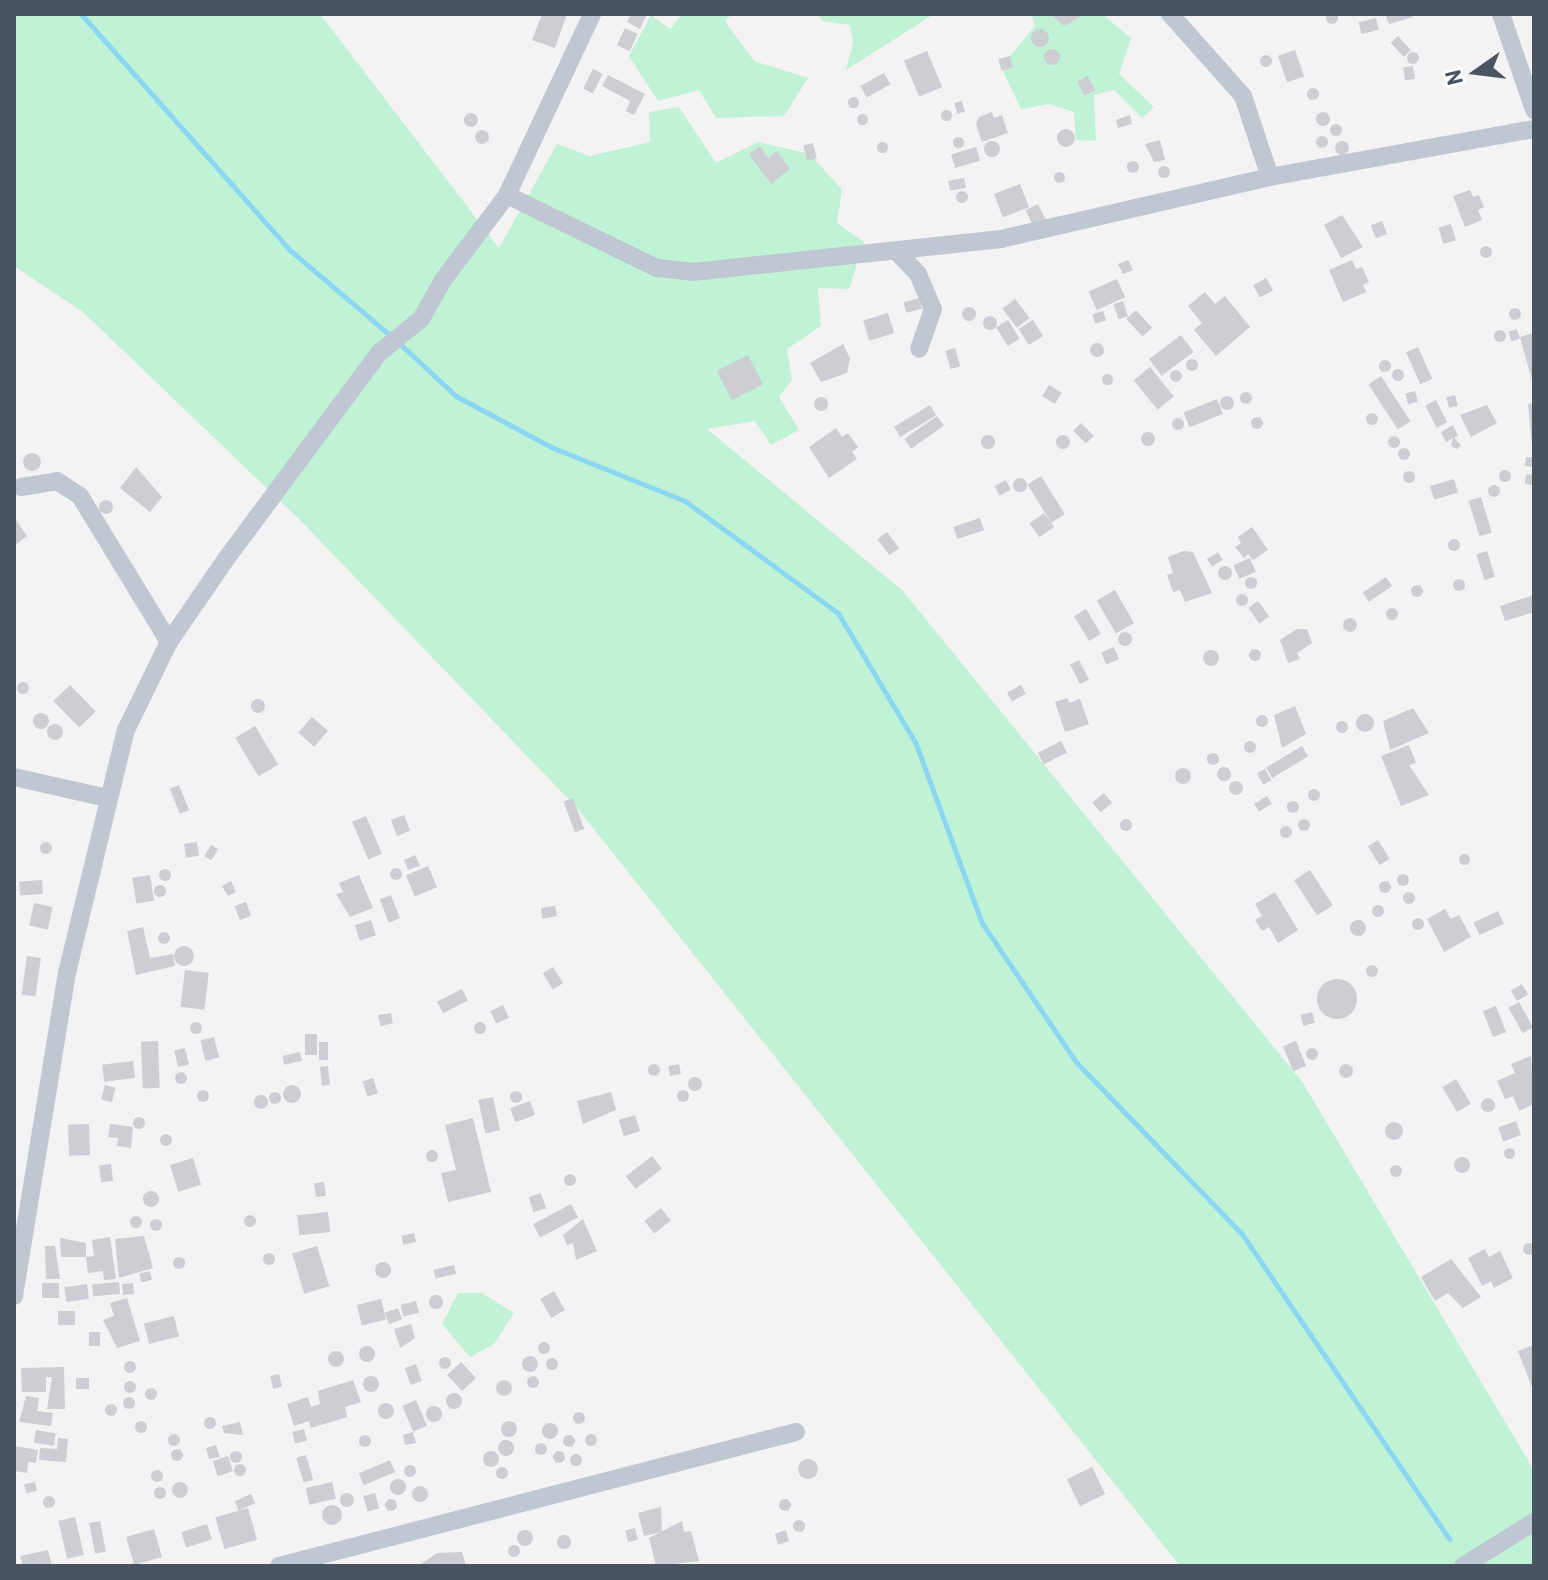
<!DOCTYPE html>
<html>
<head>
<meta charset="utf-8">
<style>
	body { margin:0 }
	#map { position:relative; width:1548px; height:1580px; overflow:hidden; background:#f4f2f2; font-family:Barlow,sans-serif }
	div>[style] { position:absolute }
	.green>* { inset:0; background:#c0f2d6 }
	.stream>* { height:5px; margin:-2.5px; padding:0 2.5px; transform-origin:2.5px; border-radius:2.5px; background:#8bd7f1 }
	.building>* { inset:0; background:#ccced4; transform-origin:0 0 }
	.round { border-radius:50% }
	.minor>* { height:18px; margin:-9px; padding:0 9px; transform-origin:9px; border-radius:9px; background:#bfc8d2 }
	span { translate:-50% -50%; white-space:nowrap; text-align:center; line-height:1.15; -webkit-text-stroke:8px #fff; paint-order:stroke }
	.frame { position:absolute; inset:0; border:16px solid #485461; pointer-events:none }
	.north { position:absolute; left:1436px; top:32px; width:80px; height:80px; -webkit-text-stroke:6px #fff; paint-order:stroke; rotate:256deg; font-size:22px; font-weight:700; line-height:32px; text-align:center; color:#485461 }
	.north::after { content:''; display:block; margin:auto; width:28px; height:36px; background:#485461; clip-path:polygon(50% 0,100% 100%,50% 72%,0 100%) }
</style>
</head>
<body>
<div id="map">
	<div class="green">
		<i style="clip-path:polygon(14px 14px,320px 14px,499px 248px,557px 144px,590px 156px,650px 142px,649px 112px,679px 107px,716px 163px,758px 142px,810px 154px,842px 190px,837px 223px,864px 242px,849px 289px,818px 288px,821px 326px,787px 349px,792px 380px,779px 397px,799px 430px,771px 445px,755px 421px,707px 429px,902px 590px,1303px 1083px,1529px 1462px,1534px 1474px,1534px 1566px,1180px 1566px,578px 809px,303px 523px,83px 312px,14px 266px)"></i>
		<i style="clip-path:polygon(682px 14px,732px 14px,725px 21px,754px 61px,808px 78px,784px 116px,716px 118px,699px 90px,658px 101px,629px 56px,651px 15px,670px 29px)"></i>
		<i style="clip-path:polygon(818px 14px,934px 14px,846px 70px,853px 43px,850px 25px,822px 21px)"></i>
		<i style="clip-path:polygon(1031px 14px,1102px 14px,1131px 38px,1119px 74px,1154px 107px,1142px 118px,1114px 90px,1094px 95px,1096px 141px,1076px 140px,1074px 112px,1049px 104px,1021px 109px,1001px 67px,1035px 26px)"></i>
		<i style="clip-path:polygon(458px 1293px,482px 1293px,514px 1313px,494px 1344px,470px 1357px,442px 1324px)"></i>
	</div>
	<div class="stream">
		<i style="left:81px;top:14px;width:317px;rotate:48.5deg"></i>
		<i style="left:291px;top:251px;width:131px;rotate:40.4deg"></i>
		<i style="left:399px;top:343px;width:78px;rotate:42.9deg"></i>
		<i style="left:456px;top:396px;width:108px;rotate:28.2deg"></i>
		<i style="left:551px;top:447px;width:144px;rotate:21.9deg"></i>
		<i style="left:685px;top:501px;width:190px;rotate:36.2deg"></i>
		<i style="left:838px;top:613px;width:152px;rotate:59.2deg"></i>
		<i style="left:916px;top:744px;width:191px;rotate:69.8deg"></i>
		<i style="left:982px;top:923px;width:168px;rotate:55.9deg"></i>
		<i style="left:1076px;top:1062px;width:239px;rotate:46deg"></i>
		<i style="left:1242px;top:1234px;width:369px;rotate:55.8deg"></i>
	</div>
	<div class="building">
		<i class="round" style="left:1326px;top:12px;width:12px;height:12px"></i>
		<i style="clip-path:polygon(542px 14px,567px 14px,555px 48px,532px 40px)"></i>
		<i style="clip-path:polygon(631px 14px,647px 14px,640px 29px,627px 22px)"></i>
		<i style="clip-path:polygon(1050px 14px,1085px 14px,1064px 26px)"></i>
		<i style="clip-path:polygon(1385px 14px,1412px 14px,1413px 17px,1389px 24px)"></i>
		<i style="left:1376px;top:18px;width:12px;height:18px;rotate:76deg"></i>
		<i style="left:625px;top:28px;width:14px;height:19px;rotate:25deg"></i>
		<i class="round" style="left:1031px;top:29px;width:18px;height:18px"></i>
		<i style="left:1398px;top:36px;width:19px;height:10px;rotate:47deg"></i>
		<i class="round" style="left:1044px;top:49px;width:16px;height:16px"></i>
		<i style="left:1295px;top:50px;width:28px;height:18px;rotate:71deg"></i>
		<i style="left:927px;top:51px;width:39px;height:25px;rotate:67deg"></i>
		<i class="round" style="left:1407px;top:52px;width:12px;height:12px"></i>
		<i class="round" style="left:1260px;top:55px;width:12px;height:12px"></i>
		<i style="left:1010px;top:56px;width:12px;height:12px;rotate:76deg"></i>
		<i style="left:1413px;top:66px;width:13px;height:10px;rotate:81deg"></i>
		<i style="left:593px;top:69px;width:11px;height:22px;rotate:27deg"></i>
		<i style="left:884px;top:73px;width:13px;height:27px;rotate:61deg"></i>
		<i style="clip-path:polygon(608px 75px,645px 94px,634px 115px,626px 111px,630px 101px,602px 86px)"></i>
		<i style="left:1088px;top:76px;width:16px;height:12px;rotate:63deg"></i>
		<i class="round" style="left:1307px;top:88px;width:12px;height:12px"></i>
		<i class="round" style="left:847.5px;top:96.5px;width:11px;height:11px"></i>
		<i style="left:962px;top:101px;width:11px;height:8px;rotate:75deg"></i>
		<i class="round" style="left:940.5px;top:109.5px;width:11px;height:11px"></i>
		<i style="clip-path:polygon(992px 112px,994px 118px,1002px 115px,1008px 133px,982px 142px,976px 124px,979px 117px)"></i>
		<i class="round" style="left:1316px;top:112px;width:14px;height:14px"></i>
		<i class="round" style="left:464px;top:113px;width:14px;height:14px"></i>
		<i class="round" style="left:856.5px;top:113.5px;width:11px;height:11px"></i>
		<i style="clip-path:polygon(1130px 115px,1132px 124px,1118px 128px,1116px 120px)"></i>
		<i class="round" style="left:1330px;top:124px;width:12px;height:12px"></i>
		<i class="round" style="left:1057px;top:129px;width:18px;height:18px"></i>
		<i class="round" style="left:475px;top:130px;width:14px;height:14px"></i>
		<i class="round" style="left:1316px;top:136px;width:12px;height:12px"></i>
		<i class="round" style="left:952.5px;top:136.5px;width:11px;height:11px"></i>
		<i style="clip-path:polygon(1160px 140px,1165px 160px,1154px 162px,1145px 144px)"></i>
		<i class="round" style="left:1335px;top:141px;width:14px;height:14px"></i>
		<i class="round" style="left:984px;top:141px;width:16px;height:16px"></i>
		<i class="round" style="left:876.5px;top:141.5px;width:11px;height:11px"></i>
		<i style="left:813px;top:143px;width:16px;height:10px;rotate:76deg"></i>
		<i style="clip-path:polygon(760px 146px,768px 158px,777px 151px,790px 169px,771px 184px,749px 154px)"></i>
		<i style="left:976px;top:147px;width:14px;height:26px;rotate:73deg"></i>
		<i class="round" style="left:1127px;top:161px;width:12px;height:12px"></i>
		<i class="round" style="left:1158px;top:166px;width:12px;height:12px"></i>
		<i class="round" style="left:1053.5px;top:171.5px;width:11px;height:11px"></i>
		<i style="left:964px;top:178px;width:10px;height:16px;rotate:79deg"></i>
		<i style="left:1020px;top:184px;width:25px;height:28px;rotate:69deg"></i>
		<i style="clip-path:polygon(1470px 190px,1473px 197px,1479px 195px,1484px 207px,1478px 210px,1482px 220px,1465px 227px,1453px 196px)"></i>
		<i class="round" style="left:956px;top:191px;width:12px;height:12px"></i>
		<i style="left:1038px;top:204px;width:18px;height:14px;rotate:63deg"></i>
		<i style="clip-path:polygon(1342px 215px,1363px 247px,1341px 258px,1324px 225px)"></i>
		<i style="left:1382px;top:221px;width:14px;height:12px;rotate:69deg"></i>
		<i style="left:1451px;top:224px;width:17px;height:13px;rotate:73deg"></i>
		<i class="round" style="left:1480px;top:246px;width:12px;height:12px"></i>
		<i style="clip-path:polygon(1128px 260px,1133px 270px,1123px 274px,1118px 264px)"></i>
		<i style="clip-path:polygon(1352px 260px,1356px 269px,1362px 267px,1369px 282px,1363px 285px,1366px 292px,1343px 302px,1329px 270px)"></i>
		<i style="left:1266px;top:278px;width:14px;height:15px;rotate:60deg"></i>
		<i style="left:1117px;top:279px;width:20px;height:31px;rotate:66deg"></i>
		<i style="clip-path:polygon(1205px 292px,1215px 304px,1225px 296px,1250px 327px,1216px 356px,1194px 330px,1202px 323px,1188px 306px)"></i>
		<i style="left:919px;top:298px;width:11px;height:16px;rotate:75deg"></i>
		<i style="left:1015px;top:299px;width:24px;height:16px;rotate:52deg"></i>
		<i style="left:1123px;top:301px;width:16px;height:10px;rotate:72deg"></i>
		<i class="round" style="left:962px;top:307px;width:14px;height:14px"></i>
		<i class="round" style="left:1509px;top:308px;width:12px;height:12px"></i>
		<i style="left:1136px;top:310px;width:24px;height:13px;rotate:48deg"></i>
		<i style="left:1103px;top:311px;width:10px;height:11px;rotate:73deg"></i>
		<i style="left:888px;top:313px;width:21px;height:26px;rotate:73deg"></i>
		<i class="round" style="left:983px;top:316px;width:14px;height:14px"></i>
		<i style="left:1008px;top:320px;width:22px;height:14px;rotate:58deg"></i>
		<i style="left:1033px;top:320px;width:19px;height:17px;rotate:58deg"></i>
		<i style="left:1517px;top:329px;width:10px;height:9px;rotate:73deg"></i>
		<i class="round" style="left:1494px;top:330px;width:12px;height:12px"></i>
		<i style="clip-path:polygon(1533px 333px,1534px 384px,1533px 384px,1520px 337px)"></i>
		<i style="left:1181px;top:335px;width:21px;height:40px;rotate:53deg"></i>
		<i class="round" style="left:1090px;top:343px;width:14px;height:14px"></i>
		<i style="clip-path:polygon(843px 344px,850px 358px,847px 373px,821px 382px,810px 363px)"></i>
		<i style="left:1418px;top:347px;width:35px;height:13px;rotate:66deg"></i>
		<i style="left:955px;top:348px;width:19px;height:10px;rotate:74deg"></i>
		<i style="left:748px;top:355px;width:33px;height:35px;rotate:63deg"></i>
		<i class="round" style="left:1186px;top:359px;width:12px;height:12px"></i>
		<i class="round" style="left:1379px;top:360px;width:12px;height:12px"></i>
		<i style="left:1150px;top:367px;width:38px;height:21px;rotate:51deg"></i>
		<i class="round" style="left:1392px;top:369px;width:12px;height:12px"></i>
		<i class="round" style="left:1170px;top:370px;width:12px;height:12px"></i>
		<i class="round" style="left:1101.5px;top:373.5px;width:11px;height:11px"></i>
		<i style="left:1381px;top:376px;width:54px;height:15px;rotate:57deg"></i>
		<i style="left:1049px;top:385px;width:15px;height:13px;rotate:32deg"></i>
		<i style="left:1415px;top:391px;width:11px;height:10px;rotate:75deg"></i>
		<i class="round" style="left:1240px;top:392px;width:12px;height:12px"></i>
		<i style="left:1455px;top:395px;width:11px;height:9px;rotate:75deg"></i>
		<i class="round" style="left:1220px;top:396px;width:14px;height:14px"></i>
		<i class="round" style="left:814px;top:397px;width:14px;height:14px"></i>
		<i style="left:1217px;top:399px;width:16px;height:36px;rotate:68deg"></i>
		<i style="left:1436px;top:400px;width:25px;height:12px;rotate:63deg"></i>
		<i style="clip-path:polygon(1534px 403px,1534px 444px,1532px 445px,1528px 404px)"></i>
		<i style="left:930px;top:405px;width:12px;height:42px;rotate:59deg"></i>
		<i style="clip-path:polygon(1487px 405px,1497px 423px,1471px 437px,1460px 415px)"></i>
		<i class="round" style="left:1366px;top:413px;width:12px;height:12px"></i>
		<i style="left:937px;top:416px;width:12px;height:40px;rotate:55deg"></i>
		<i class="round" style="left:1251px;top:417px;width:12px;height:12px"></i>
		<i class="round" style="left:1172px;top:418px;width:12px;height:12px"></i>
		<i style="left:1081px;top:423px;width:18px;height:11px;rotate:45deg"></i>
		<i style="clip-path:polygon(1453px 425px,1458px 436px,1454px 438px,1461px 445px,1457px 449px,1451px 446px,1453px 438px,1446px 442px,1441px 432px)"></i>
		<i style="clip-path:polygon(836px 428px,842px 437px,848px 433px,858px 447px,852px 452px,857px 459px,829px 478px,809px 447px)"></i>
		<i class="round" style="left:1141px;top:432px;width:14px;height:14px"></i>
		<i class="round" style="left:1056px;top:435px;width:14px;height:14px"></i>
		<i class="round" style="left:981px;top:435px;width:14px;height:14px"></i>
		<i class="round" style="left:1388px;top:436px;width:12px;height:12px"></i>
		<i class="round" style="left:1398px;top:448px;width:12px;height:12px"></i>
		<i class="round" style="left:23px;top:453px;width:18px;height:18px"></i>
		<i style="clip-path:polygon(1526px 457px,1534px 457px,1534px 467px,1525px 466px)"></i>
		<i style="clip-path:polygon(136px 467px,162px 497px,150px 512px,120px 488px)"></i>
		<i class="round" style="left:1499px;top:470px;width:12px;height:12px"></i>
		<i class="round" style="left:1403px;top:471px;width:12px;height:12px"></i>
		<i style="left:1526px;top:474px;width:8px;height:10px;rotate:7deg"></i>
		<i style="left:1041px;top:476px;width:45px;height:16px;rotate:58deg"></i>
		<i class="round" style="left:1013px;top:478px;width:14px;height:14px"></i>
		<i style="left:1454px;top:479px;width:14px;height:25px;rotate:73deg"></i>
		<i style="left:1006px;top:480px;width:11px;height:13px;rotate:63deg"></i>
		<i class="round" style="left:1488px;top:485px;width:12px;height:12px"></i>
		<i style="left:1481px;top:497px;width:37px;height:13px;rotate:73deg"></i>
		<i class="round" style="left:99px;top:500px;width:14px;height:14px"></i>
		<i style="left:1044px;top:513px;width:17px;height:18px;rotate:54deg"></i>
		<i style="clip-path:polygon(14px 517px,27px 536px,14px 546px)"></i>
		<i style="left:980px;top:518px;width:13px;height:28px;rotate:72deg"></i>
		<i style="clip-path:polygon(1252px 527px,1268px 550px,1253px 560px,1248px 554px,1244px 558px,1235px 547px,1241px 543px,1238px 537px)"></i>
		<i style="left:887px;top:532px;width:20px;height:12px;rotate:53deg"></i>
		<i class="round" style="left:1448px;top:539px;width:12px;height:12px"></i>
		<i style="clip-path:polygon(1183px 551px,1193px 552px,1212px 593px,1185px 602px,1180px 590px,1173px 592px,1167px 575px,1173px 573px,1168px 557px)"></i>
		<i style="left:1487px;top:551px;width:27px;height:11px;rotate:73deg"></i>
		<i style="left:1218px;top:552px;width:9px;height:13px;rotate:58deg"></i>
		<i style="left:1250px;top:558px;width:15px;height:18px;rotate:67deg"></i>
		<i class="round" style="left:1218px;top:566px;width:14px;height:14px"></i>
		<i style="left:1386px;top:577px;width:11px;height:28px;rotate:56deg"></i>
		<i class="round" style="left:1245px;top:577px;width:12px;height:12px"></i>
		<i class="round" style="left:1453px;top:579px;width:12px;height:12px"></i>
		<i class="round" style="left:1411px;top:585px;width:12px;height:12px"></i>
		<i style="left:1115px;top:590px;width:38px;height:21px;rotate:60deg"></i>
		<i class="round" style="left:1236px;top:594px;width:12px;height:12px"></i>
		<i style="clip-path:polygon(1534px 595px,1534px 612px,1505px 621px,1500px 606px)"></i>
		<i style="left:1258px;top:601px;width:19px;height:12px;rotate:54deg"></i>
		<i class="round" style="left:1386px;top:608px;width:12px;height:12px"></i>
		<i style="left:1086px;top:609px;width:29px;height:14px;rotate:59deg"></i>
		<i class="round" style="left:1343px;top:618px;width:14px;height:14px"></i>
		<i style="clip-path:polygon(1297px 629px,1307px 629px,1312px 643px,1297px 653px,1300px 659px,1288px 663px,1280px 640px)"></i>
		<i class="round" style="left:1118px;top:632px;width:14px;height:14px"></i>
		<i style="left:1114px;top:647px;width:13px;height:14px;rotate:67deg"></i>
		<i class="round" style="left:1249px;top:649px;width:12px;height:12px"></i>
		<i class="round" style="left:1203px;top:650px;width:16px;height:16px"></i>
		<i style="left:1079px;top:660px;width:22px;height:10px;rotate:63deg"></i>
		<i class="round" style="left:17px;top:682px;width:12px;height:12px"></i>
		<i style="left:70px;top:685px;width:37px;height:23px;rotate:46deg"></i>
		<i style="left:1021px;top:685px;width:10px;height:16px;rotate:61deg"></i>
		<i style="clip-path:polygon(1068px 698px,1069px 703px,1080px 699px,1089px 724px,1065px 732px,1055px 702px)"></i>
		<i class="round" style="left:251px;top:699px;width:14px;height:14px"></i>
		<i style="clip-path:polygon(1295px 706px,1306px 734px,1282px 748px,1274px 715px)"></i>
		<i style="clip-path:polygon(1413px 708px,1429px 733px,1390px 750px,1383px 721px)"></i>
		<i class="round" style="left:33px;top:713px;width:16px;height:16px"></i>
		<i class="round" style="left:1356px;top:714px;width:18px;height:18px"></i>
		<i class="round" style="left:1256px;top:715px;width:12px;height:12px"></i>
		<i style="left:312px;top:717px;width:21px;height:21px;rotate:41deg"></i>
		<i class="round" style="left:1336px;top:721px;width:12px;height:12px"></i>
		<i class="round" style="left:47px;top:724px;width:16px;height:16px"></i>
		<i style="left:255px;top:726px;width:45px;height:23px;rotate:59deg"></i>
		<i class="round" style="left:1244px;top:741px;width:12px;height:12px"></i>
		<i style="left:1061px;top:741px;width:13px;height:26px;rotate:63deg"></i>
		<i style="clip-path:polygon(1409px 745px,1416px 763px,1409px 765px,1429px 795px,1401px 806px,1381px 756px)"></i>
		<i style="left:1302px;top:746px;width:12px;height:42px;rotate:59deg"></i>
		<i class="round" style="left:1207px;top:753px;width:12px;height:12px"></i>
		<i class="round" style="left:1217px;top:767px;width:14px;height:14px"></i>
		<i class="round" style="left:1175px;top:768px;width:16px;height:16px"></i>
		<i style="left:1265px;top:769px;width:13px;height:9px;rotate:61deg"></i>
		<i class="round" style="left:1229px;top:781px;width:14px;height:14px"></i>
		<i style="left:179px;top:785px;width:27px;height:10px;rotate:68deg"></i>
		<i class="round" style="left:1308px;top:789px;width:12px;height:12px"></i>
		<i style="left:1104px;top:793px;width:13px;height:15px;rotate:51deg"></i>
		<i style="left:1267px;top:796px;width:9px;height:15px;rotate:58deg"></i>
		<i style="left:573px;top:798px;width:33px;height:10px;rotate:70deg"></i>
		<i class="round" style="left:1287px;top:801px;width:12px;height:12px"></i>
		<i style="left:404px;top:815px;width:17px;height:14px;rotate:69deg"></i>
		<i style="left:366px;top:816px;width:41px;height:15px;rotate:67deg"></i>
		<i class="round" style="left:1120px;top:819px;width:12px;height:12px"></i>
		<i class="round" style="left:1298px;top:819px;width:12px;height:12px"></i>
		<i class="round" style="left:1280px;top:826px;width:12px;height:12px"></i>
		<i style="left:1378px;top:840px;width:22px;height:12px;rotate:58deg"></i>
		<i style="left:197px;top:842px;width:14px;height:13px;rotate:82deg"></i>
		<i class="round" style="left:40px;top:842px;width:12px;height:12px"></i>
		<i style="left:211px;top:845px;width:8px;height:13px;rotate:30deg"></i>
		<i class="round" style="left:1458.5px;top:853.5px;width:11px;height:11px"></i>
		<i style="clip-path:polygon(415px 855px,420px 866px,408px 870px,404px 860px)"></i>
		<i style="left:428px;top:866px;width:23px;height:24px;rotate:67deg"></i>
		<i class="round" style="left:390px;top:868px;width:12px;height:12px"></i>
		<i class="round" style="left:159px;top:869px;width:12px;height:12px"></i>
		<i style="left:1310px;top:870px;width:42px;height:19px;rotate:57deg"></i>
		<i class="round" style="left:1397px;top:874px;width:12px;height:12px"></i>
		<i style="left:150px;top:875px;width:26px;height:18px;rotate:81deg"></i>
		<i style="clip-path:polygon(359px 875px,373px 908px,350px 917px,336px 894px,343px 892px,339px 883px)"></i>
		<i style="left:42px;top:880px;width:14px;height:23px;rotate:86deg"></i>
		<i class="round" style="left:1379px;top:881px;width:12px;height:12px"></i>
		<i style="clip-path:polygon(231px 881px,236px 892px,228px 896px,222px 886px)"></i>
		<i class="round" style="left:154px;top:885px;width:12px;height:12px"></i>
		<i class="round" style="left:1403px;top:892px;width:12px;height:12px"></i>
		<i style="clip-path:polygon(1275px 892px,1298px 930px,1278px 943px,1269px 927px,1262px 931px,1255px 920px,1262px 916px,1255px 904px)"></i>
		<i style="left:391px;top:895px;width:25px;height:12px;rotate:69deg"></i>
		<i style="left:246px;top:902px;width:15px;height:12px;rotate:70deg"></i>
		<i style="left:34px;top:903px;width:19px;height:23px;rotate:12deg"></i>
		<i class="round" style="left:1372px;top:905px;width:12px;height:12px"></i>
		<i style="clip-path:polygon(555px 906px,557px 916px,542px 919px,541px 908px)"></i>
		<i style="clip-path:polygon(1445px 909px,1451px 919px,1459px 915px,1471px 937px,1444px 952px,1427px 919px)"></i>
		<i style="left:1498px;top:911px;width:14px;height:27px;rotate:65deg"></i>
		<i class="round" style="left:1412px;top:918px;width:12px;height:12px"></i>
		<i style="left:371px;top:920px;width:16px;height:17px;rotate:72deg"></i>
		<i class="round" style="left:1350px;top:920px;width:16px;height:16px"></i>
		<i style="clip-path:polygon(143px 927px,150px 958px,173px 954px,175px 966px,136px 975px,127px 931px)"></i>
		<i class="round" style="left:158px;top:932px;width:12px;height:12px"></i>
		<i class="round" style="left:174px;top:946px;width:20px;height:20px"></i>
		<i style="left:27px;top:956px;width:14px;height:39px;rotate:8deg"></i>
		<i class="round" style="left:1366px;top:965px;width:12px;height:12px"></i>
		<i style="left:553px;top:967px;width:19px;height:12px;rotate:58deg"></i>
		<i style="left:185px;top:970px;width:24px;height:37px;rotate:7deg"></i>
		<i class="round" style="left:1317px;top:979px;width:40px;height:40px"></i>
		<i style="left:1522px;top:984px;width:12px;height:13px;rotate:59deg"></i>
		<i style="left:462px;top:989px;width:13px;height:28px;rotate:63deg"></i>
		<i style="left:1519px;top:1002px;width:29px;height:12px;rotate:61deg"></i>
		<i style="left:503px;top:1005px;width:14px;height:14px;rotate:65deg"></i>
		<i style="left:1496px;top:1006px;width:28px;height:14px;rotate:69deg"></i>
		<i style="left:1312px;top:1012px;width:11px;height:12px;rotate:75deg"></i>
		<i style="clip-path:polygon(391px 1013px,393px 1023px,381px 1026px,378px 1015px)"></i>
		<i class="round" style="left:474px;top:1022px;width:12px;height:12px"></i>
		<i class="round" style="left:190px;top:1022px;width:12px;height:12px"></i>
		<i style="left:305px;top:1034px;width:12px;height:21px"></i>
		<i style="left:214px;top:1037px;width:21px;height:14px;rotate:76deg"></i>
		<i style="left:158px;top:1041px;width:47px;height:17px;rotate:88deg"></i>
		<i style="left:1296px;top:1041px;width:27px;height:14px;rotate:68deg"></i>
		<i style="left:319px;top:1042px;width:9px;height:18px"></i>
		<i class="round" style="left:1306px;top:1048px;width:12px;height:12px"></i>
		<i style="left:185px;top:1048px;width:17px;height:11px;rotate:77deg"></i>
		<i style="left:300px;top:1052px;width:9px;height:18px;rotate:77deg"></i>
		<i style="clip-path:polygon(1531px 1056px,1534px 1104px,1519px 1111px,1513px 1096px,1505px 1099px,1497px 1081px,1515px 1073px,1511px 1064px)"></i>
		<i style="left:133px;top:1061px;width:17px;height:31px;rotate:83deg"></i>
		<i class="round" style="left:1339px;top:1064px;width:14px;height:14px"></i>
		<i style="left:679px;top:1064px;width:10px;height:11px;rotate:79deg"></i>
		<i class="round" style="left:648px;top:1064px;width:12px;height:12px"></i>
		<i style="left:328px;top:1066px;width:19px;height:8px;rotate:84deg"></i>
		<i class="round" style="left:175px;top:1072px;width:12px;height:12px"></i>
		<i class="round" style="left:688px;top:1077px;width:14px;height:14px"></i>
		<i style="left:373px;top:1078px;width:16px;height:11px;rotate:72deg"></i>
		<i style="left:1456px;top:1079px;width:29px;height:16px;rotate:59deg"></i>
		<i style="left:105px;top:1085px;width:11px;height:15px;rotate:15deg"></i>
		<i class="round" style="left:283px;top:1085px;width:18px;height:18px"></i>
		<i class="round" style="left:677px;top:1090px;width:12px;height:12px"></i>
		<i class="round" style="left:197px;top:1090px;width:12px;height:12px"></i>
		<i class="round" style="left:510px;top:1091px;width:12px;height:12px"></i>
		<i class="round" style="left:269px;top:1092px;width:12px;height:12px"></i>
		<i style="clip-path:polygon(611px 1092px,616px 1110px,583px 1124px,577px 1101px)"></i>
		<i class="round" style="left:254px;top:1095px;width:14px;height:14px"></i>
		<i style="left:493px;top:1097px;width:34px;height:15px;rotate:78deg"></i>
		<i class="round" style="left:1481px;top:1098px;width:14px;height:14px"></i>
		<i style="left:530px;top:1101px;width:15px;height:21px;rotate:70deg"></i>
		<i style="left:635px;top:1115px;width:17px;height:17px;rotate:73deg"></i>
		<i class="round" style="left:133px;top:1117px;width:12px;height:12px"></i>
		<i style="clip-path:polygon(473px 1118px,491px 1192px,448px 1202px,441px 1173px,456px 1170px,445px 1125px)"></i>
		<i style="left:1516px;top:1121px;width:15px;height:19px;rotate:70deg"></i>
		<i class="round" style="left:1385px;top:1122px;width:18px;height:18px"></i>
		<i style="left:89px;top:1124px;width:31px;height:21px;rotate:88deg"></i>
		<i style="clip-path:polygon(110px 1124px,133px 1127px,131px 1148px,117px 1146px,118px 1138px,108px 1137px)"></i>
		<i class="round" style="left:160px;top:1134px;width:12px;height:12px"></i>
		<i class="round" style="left:1503.5px;top:1147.5px;width:11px;height:11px"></i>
		<i class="round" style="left:426px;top:1150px;width:12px;height:12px"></i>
		<i style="left:652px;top:1156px;width:16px;height:33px;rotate:52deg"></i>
		<i class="round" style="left:1454px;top:1157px;width:16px;height:16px"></i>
		<i style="left:193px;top:1158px;width:28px;height:24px;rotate:73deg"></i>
		<i style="left:111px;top:1164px;width:17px;height:12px;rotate:83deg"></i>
		<i class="round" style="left:1390px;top:1165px;width:12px;height:12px"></i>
		<i class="round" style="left:564px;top:1174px;width:12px;height:12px"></i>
		<i style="left:324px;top:1182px;width:14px;height:10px;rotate:82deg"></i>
		<i class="round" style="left:143px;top:1191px;width:16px;height:16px"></i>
		<i style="left:541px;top:1193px;width:16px;height:13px;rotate:72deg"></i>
		<i style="left:571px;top:1204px;width:15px;height:43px;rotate:62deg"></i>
		<i style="left:661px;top:1208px;width:16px;height:21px;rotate:52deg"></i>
		<i style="left:328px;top:1212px;width:20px;height:31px;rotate:84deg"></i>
		<i class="round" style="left:244px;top:1215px;width:12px;height:12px"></i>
		<i class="round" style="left:130px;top:1216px;width:12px;height:12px"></i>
		<i style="clip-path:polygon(583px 1219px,597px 1251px,576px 1260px,573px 1243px,567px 1245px,563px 1235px)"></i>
		<i class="round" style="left:150px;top:1219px;width:12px;height:12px"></i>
		<i style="left:414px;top:1233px;width:9px;height:13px;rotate:77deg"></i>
		<i style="clip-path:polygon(144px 1236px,153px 1268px,119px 1278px,115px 1239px)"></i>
		<i style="clip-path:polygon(110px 1237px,116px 1279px,104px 1280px,103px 1271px,88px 1273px,86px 1257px,94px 1256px,92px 1240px)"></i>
		<i style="clip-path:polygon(60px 1238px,86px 1243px,86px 1257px,61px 1257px)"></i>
		<i class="round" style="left:1523px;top:1243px;width:12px;height:12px"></i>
		<i style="clip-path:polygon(45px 1246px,55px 1246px,60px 1279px,46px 1279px)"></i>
		<i style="left:317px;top:1246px;width:42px;height:26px;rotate:73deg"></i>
		<i style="clip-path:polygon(1485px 1249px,1489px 1257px,1500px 1251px,1513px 1278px,1494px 1288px,1491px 1281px,1482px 1286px,1468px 1258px)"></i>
		<i class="round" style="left:263px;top:1253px;width:12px;height:12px"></i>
		<i class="round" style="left:173px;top:1257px;width:12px;height:12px"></i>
		<i style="clip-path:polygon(1451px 1259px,1481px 1297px,1463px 1308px,1448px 1293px,1435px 1301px,1421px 1277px)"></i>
		<i class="round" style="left:375px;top:1262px;width:16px;height:16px"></i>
		<i style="left:454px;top:1265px;width:9px;height:21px;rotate:77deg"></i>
		<i style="left:150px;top:1271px;width:9px;height:11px;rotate:77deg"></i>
		<i style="left:119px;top:1282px;width:12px;height:27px;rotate:85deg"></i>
		<i style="left:42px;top:1283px;width:17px;height:15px"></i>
		<i style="left:133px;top:1283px;width:11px;height:11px;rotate:85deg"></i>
		<i style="left:87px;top:1284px;width:15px;height:23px;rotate:82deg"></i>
		<i style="left:554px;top:1291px;width:22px;height:16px;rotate:60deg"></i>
		<i class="round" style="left:429px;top:1295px;width:14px;height:14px"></i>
		<i style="clip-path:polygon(127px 1298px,140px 1341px,117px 1348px,103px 1320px,114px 1316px,110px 1303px)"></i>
		<i style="left:381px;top:1299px;width:21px;height:25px;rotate:76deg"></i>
		<i style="left:416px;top:1301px;width:12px;height:16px;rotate:76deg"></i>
		<i style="left:398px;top:1308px;width:12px;height:14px;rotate:70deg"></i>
		<i style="left:58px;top:1311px;width:17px;height:14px"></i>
		<i style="left:174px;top:1316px;width:21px;height:31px;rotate:76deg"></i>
		<i style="clip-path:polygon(411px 1324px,415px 1338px,400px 1348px,394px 1329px)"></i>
		<i style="left:89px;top:1332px;width:11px;height:14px"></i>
		<i class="round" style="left:538px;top:1342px;width:12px;height:12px"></i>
		<i style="clip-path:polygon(1534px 1345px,1534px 1393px,1518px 1351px)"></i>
		<i class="round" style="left:359px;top:1346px;width:16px;height:16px"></i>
		<i class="round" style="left:328px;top:1351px;width:16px;height:16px"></i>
		<i class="round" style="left:522px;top:1356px;width:16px;height:16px"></i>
		<i class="round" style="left:439px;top:1357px;width:12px;height:12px"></i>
		<i class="round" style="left:546px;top:1358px;width:12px;height:12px"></i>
		<i class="round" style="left:124px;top:1361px;width:12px;height:12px"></i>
		<i style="left:461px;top:1362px;width:22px;height:19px;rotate:47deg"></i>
		<i style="left:416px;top:1364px;width:18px;height:12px;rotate:71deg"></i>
		<i style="clip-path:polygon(64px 1367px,65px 1409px,47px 1409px,52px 1377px,46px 1377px,46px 1392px,22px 1392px,21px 1368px)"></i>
		<i style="left:279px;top:1374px;width:13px;height:9px;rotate:77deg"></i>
		<i class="round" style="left:527px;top:1376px;width:12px;height:12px"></i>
		<i class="round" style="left:363px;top:1376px;width:16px;height:16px"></i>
		<i style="left:76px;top:1378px;width:13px;height:11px"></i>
		<i class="round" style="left:496px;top:1380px;width:16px;height:16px"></i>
		<i style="clip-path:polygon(353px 1380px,361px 1402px,345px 1407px,347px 1417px,311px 1428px,309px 1421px,294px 1426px,287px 1404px,308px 1397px,311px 1407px,320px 1404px,318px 1391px)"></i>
		<i class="round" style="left:124px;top:1381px;width:12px;height:12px"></i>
		<i class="round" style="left:145px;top:1388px;width:12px;height:12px"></i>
		<i class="round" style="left:446px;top:1393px;width:16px;height:16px"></i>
		<i style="clip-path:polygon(26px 1396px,39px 1398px,37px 1411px,53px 1413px,51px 1426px,19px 1422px)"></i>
		<i class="round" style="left:123px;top:1397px;width:12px;height:12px"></i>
		<i style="left:416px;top:1400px;width:28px;height:15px;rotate:67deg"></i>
		<i class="round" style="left:378px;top:1403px;width:16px;height:16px"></i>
		<i class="round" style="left:105px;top:1404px;width:12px;height:12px"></i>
		<i class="round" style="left:426px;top:1406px;width:16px;height:16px"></i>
		<i class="round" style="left:573px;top:1412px;width:12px;height:12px"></i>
		<i class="round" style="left:204px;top:1417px;width:12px;height:12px"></i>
		<i class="round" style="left:501px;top:1421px;width:16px;height:16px"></i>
		<i class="round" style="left:135px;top:1421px;width:12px;height:12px"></i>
		<i style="clip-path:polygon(240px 1422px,243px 1435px,224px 1433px,222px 1426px)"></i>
		<i class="round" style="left:542px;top:1423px;width:16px;height:16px"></i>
		<i style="left:304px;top:1429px;width:12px;height:12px;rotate:76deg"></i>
		<i style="left:36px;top:1430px;width:20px;height:13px;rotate:9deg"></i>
		<i style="clip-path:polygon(413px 1432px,416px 1443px,405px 1445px,403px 1435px)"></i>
		<i class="round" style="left:168px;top:1434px;width:12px;height:12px"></i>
		<i class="round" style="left:585px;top:1434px;width:12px;height:12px"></i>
		<i class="round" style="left:359px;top:1435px;width:12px;height:12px"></i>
		<i class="round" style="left:563px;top:1435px;width:12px;height:12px"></i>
		<i style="clip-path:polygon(58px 1438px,68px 1439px,66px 1462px,39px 1460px,40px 1448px,57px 1449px)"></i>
		<i class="round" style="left:498px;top:1440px;width:16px;height:16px"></i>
		<i class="round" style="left:535px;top:1443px;width:12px;height:12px"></i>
		<i style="clip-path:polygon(216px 1445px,220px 1457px,209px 1459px,206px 1448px)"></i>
		<i style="clip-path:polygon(14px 1446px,38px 1450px,36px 1463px,28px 1462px,27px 1473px,14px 1471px)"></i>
		<i class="round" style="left:171px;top:1449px;width:12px;height:12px"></i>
		<i class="round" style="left:483px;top:1451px;width:16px;height:16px"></i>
		<i class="round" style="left:230px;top:1451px;width:12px;height:12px"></i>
		<i class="round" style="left:553px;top:1451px;width:12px;height:12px"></i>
		<i class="round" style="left:570px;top:1454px;width:12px;height:12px"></i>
		<i style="left:306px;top:1455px;width:26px;height:10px;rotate:74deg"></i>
		<i style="left:228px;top:1456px;width:16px;height:16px;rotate:72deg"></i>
		<i class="round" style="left:798px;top:1459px;width:20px;height:20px"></i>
		<i style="left:390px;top:1460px;width:13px;height:34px;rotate:67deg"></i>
		<i class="round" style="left:234px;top:1464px;width:12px;height:12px"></i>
		<i class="round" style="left:404px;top:1465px;width:12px;height:12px"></i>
		<i style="left:1092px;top:1467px;width:30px;height:28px;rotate:64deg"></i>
		<i class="round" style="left:496px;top:1467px;width:12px;height:12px"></i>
		<i class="round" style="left:151px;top:1470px;width:12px;height:12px"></i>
		<i class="round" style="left:390px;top:1479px;width:16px;height:16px"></i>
		<i class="round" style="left:172px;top:1482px;width:16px;height:16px"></i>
		<i style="left:35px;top:1482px;width:9px;height:11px;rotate:77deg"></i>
		<i style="left:332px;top:1482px;width:17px;height:27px;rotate:77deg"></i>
		<i class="round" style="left:412px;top:1486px;width:16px;height:16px"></i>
		<i class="round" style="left:154px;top:1487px;width:12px;height:12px"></i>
		<i style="left:375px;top:1493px;width:16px;height:12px;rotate:75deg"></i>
		<i class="round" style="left:340px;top:1493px;width:14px;height:14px"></i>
		<i style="left:251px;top:1494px;width:10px;height:18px;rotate:66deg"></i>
		<i class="round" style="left:43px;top:1496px;width:12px;height:12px"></i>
		<i class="round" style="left:779px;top:1499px;width:12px;height:12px"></i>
		<i class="round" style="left:385px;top:1499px;width:12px;height:12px"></i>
		<i class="round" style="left:322px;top:1505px;width:20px;height:20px"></i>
		<i style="clip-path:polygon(661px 1507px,662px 1532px,644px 1536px,638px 1513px)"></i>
		<i style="left:248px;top:1508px;width:33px;height:34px;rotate:74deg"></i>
		<i style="left:75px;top:1517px;width:39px;height:17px;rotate:77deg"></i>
		<i class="round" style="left:793px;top:1520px;width:12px;height:12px"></i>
		<i style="left:100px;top:1521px;width:31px;height:11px;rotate:79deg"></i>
		<i style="clip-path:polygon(682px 1521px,684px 1532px,691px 1531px,699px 1561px,656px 1566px,649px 1538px)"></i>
		<i style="left:207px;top:1524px;width:16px;height:27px;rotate:72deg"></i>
		<i style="left:635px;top:1528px;width:12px;height:10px;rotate:76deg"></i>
		<i style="left:154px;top:1529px;width:29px;height:29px;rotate:74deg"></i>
		<i style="clip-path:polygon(786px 1530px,789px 1541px,778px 1545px,775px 1534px)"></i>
		<i class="round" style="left:517px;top:1530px;width:16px;height:16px"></i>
		<i class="round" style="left:557px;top:1535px;width:14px;height:14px"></i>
		<i class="round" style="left:508px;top:1545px;width:12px;height:12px"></i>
		<i style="clip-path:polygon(48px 1550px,52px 1566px,23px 1566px,20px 1556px)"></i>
		<i style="clip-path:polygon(462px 1552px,466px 1566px,418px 1566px,437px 1553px)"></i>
	</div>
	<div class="minor">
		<i style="left:1170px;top:14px;width:110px;rotate:48.3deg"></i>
		<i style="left:1243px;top:96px;width:85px;rotate:71.6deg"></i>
		<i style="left:1501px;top:14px;width:102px;rotate:71deg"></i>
		<i style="left:507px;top:195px;width:167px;rotate:26deg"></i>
		<i style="left:657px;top:268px;width:36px;rotate:6deg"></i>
		<i style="left:693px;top:272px;width:310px;rotate:-6.1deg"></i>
		<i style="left:1001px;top:239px;width:276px;rotate:-13deg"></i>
		<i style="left:1270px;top:177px;width:268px;rotate:-10.3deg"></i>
		<i style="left:897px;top:252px;width:30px;rotate:46deg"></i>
		<i style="left:918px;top:274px;width:38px;rotate:67deg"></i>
		<i style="left:933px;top:309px;width:42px;rotate:109.3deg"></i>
		<i style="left:21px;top:487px;width:36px;rotate:-9deg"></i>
		<i style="left:57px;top:481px;width:27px;rotate:33deg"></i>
		<i style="left:80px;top:496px;width:171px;rotate:58.6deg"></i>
		<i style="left:14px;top:777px;width:95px;rotate:12.7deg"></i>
		<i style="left:14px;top:1296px;width:327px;rotate:-80.7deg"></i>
		<i style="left:67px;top:973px;width:250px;rotate:-76.4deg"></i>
		<i style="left:126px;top:730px;width:98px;rotate:-64deg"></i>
		<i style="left:169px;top:642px;width:101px;rotate:-55.5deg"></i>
		<i style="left:226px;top:559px;width:257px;rotate:-53.4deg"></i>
		<i style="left:379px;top:353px;width:54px;rotate:-39deg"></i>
		<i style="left:421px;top:319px;width:45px;rotate:-60.6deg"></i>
		<i style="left:443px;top:280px;width:106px;rotate:-53deg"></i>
		<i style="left:507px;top:195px;width:200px;rotate:-64.8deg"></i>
		<i style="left:279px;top:1566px;width:534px;rotate:-14.53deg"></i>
		<i style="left:1463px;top:1566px;width:84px;rotate:-31.8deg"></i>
	</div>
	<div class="frame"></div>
	<div class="north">N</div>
</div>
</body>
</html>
